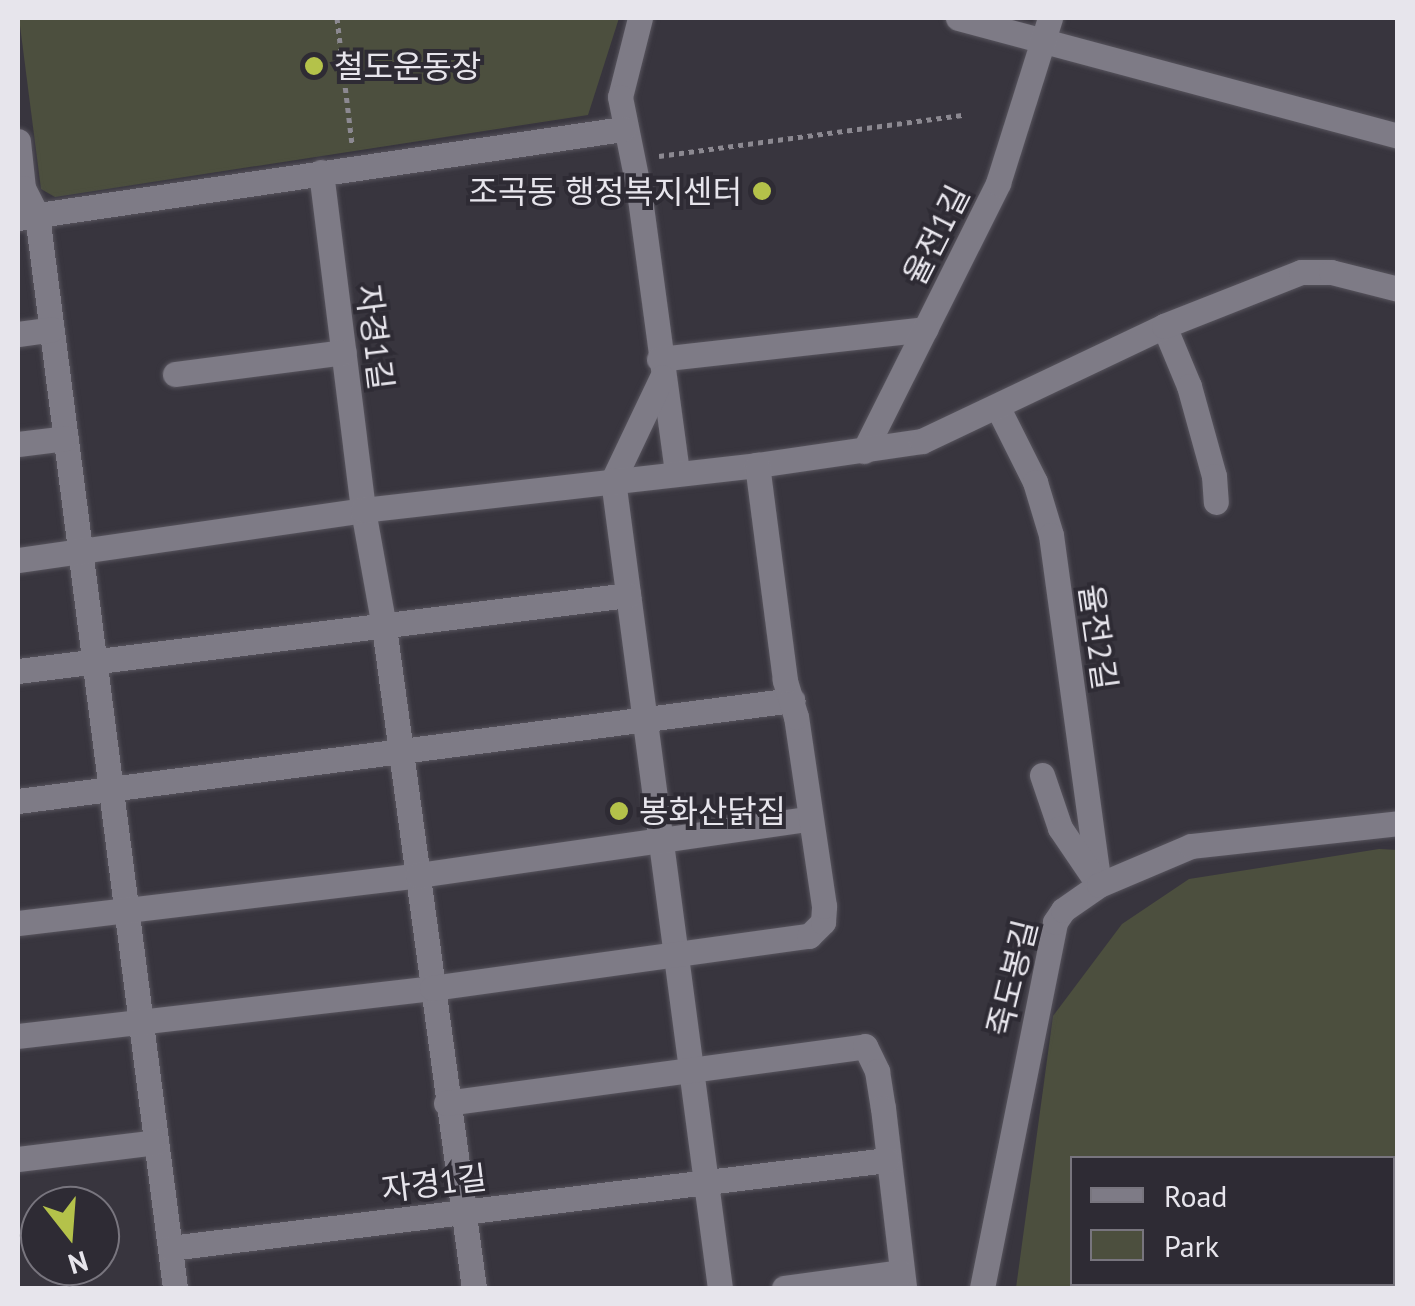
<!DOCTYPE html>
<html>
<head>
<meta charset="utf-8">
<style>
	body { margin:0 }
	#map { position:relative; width:1415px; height:1306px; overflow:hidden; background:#38353e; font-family:"PT Sans","Noto Sans KR",sans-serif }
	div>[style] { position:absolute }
	.green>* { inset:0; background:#4c4f3e }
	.path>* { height:5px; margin-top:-2.5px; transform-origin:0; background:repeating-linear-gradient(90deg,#8c8991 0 5px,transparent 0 10px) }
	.roads { filter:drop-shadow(0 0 2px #57545d) drop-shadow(0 0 2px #57545d) }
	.minor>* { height:25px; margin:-12.5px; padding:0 12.5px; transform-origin:12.5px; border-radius:12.5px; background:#7e7b86 }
	.dots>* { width:28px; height:28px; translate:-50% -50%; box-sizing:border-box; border:5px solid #2e2b34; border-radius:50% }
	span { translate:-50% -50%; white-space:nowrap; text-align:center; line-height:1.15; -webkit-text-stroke:8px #2e2b34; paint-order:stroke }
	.poi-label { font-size:32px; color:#e7e5ec }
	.left { translate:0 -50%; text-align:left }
	.right { translate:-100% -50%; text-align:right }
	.street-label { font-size:32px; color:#e7e5ec }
	.frame { position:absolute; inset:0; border:20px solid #e7e5ec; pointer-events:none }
	.legend { position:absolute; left:1070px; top:1156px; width:325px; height:130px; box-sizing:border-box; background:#2e2b34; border:2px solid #78757e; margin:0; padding:12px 18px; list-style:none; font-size:30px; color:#e7e5ec }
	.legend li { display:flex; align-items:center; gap:20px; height:50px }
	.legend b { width:50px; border:2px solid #78757e }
	.north { position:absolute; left:20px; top:1186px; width:100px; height:100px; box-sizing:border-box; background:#2e2b34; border:2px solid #78757e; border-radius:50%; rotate:163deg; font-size:28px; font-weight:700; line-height:40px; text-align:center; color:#e7e5ec }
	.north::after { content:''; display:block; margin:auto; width:35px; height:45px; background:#b4c24a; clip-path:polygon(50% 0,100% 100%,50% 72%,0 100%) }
</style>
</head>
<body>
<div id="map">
	<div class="green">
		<i style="clip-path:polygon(19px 18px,619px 18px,588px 115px,55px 197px,41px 189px)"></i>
		<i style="clip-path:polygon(evenodd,1379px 849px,1398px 850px,1397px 1288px,1016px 1288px,1053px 1016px,1122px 924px,1189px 879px,1379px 849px,1072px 1158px,1392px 1158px,1392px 1284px,1072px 1284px,1072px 1158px)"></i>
	</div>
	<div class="path">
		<i style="left:337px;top:18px;width:127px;rotate:83.2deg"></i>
		<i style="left:659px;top:156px;width:306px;rotate:-7.7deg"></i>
	</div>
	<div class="roads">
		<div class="minor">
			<i style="left:640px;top:18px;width:81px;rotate:104.2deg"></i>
			<i style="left:620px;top:97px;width:96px;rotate:78.6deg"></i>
			<i style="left:639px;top:191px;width:284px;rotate:82.3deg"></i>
			<i style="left:958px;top:18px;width:456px;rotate:15deg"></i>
			<i style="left:18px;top:141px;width:47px;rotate:83.9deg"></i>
			<i style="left:23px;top:188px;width:30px;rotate:63deg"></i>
			<i style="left:37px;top:215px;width:1082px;rotate:82.67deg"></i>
			<i style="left:321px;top:172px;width:341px;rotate:82.9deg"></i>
			<i style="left:363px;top:510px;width:119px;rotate:79.8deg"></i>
			<i style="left:384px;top:627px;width:667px;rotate:82.25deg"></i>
			<i style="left:18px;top:218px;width:612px;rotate:-8.37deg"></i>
			<i style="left:1164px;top:326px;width:65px;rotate:67.4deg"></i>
			<i style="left:1189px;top:386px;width:93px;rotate:74.5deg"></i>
			<i style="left:1214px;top:476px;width:26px;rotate:86deg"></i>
			<i style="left:18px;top:334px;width:34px;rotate:-8deg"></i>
			<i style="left:659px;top:359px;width:268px;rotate:-6.4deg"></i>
			<i style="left:175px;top:374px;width:170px;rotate:-7.4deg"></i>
			<i style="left:662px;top:377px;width:114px;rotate:115.4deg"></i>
			<i style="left:613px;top:480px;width:815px;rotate:82.46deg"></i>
			<i style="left:998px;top:408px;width:83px;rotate:63.4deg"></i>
			<i style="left:1035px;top:482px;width:55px;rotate:73.2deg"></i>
			<i style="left:1051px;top:535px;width:353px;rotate:82.2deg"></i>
			<i style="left:18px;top:444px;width:48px;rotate:-7.1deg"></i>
			<i style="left:864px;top:451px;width:300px;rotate:-63.4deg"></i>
			<i style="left:998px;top:183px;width:173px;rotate:-72.5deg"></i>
			<i style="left:18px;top:560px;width:349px;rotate:-8.2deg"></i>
			<i style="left:363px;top:510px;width:397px;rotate:-6.5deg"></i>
			<i style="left:757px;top:465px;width:167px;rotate:-8.3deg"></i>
			<i style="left:922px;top:441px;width:268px;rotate:-25.4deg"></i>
			<i style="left:1164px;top:326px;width:147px;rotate:-21.5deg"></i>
			<i style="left:1301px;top:272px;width:30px"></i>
			<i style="left:1331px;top:272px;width:69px;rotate:14.2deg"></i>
			<i style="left:18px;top:671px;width:615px;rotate:-7.1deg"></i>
			<i style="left:1042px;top:775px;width:56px;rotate:71.2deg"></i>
			<i style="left:1060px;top:828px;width:64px;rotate:55.8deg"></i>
			<i style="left:18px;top:801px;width:781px;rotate:-7.43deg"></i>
			<i style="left:18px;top:923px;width:403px;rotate:-6.8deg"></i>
			<i style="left:418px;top:875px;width:395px;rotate:-8.2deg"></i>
			<i style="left:18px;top:1036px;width:417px;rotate:-6.6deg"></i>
			<i style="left:432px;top:988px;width:381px;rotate:-7.9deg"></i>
			<i style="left:809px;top:936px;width:20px;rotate:-45deg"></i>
			<i style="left:823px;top:922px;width:16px;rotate:-86deg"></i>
			<i style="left:824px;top:906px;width:191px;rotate:-98.4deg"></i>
			<i style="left:796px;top:717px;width:39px;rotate:-107deg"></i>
			<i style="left:785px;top:680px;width:217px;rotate:-97.4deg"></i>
			<i style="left:446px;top:1103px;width:423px;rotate:-7.7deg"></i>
			<i style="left:865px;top:1046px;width:28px;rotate:64deg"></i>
			<i style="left:877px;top:1071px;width:37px;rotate:81deg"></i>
			<i style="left:883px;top:1108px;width:181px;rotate:83.3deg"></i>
			<i style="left:18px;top:1159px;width:139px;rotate:-7deg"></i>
			<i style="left:170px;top:1248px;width:722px;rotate:-7deg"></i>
			<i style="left:784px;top:1288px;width:118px;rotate:-7.8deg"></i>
			<i style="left:982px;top:1288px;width:373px;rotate:-78.7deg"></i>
			<i style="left:1055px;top:922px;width:14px;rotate:-56deg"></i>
			<i style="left:1063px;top:910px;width:44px;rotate:-34.8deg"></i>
			<i style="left:1099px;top:885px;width:100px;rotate:-23deg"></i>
			<i style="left:1191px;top:846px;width:208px;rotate:-6.3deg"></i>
		</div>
	</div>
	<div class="dots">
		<i style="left:314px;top:66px;background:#b4c24a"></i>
		<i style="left:762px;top:191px;background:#b4c24a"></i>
		<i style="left:619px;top:811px;background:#b4c24a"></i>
	</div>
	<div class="poi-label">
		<span class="left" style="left:334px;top:66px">철도운동장</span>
		<span class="right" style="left:742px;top:191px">조곡동 행정복지센터</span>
		<span class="left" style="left:639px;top:811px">봉화산닭집</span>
	</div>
	<div class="street-label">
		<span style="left:936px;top:235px;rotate:-63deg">율전1길</span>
		<span style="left:375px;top:337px;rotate:83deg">자경1길</span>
		<span style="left:1098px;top:637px;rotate:82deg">율전2길</span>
		<span style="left:1012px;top:978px;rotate:-76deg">죽도봉길</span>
		<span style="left:434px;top:1183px;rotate:-7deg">자경1길</span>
	</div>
	<div class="frame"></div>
	<ul class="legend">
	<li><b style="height:12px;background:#7e7b86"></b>Road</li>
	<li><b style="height:28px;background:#4c4f3e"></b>Park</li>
	</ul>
	<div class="north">N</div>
</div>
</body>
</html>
